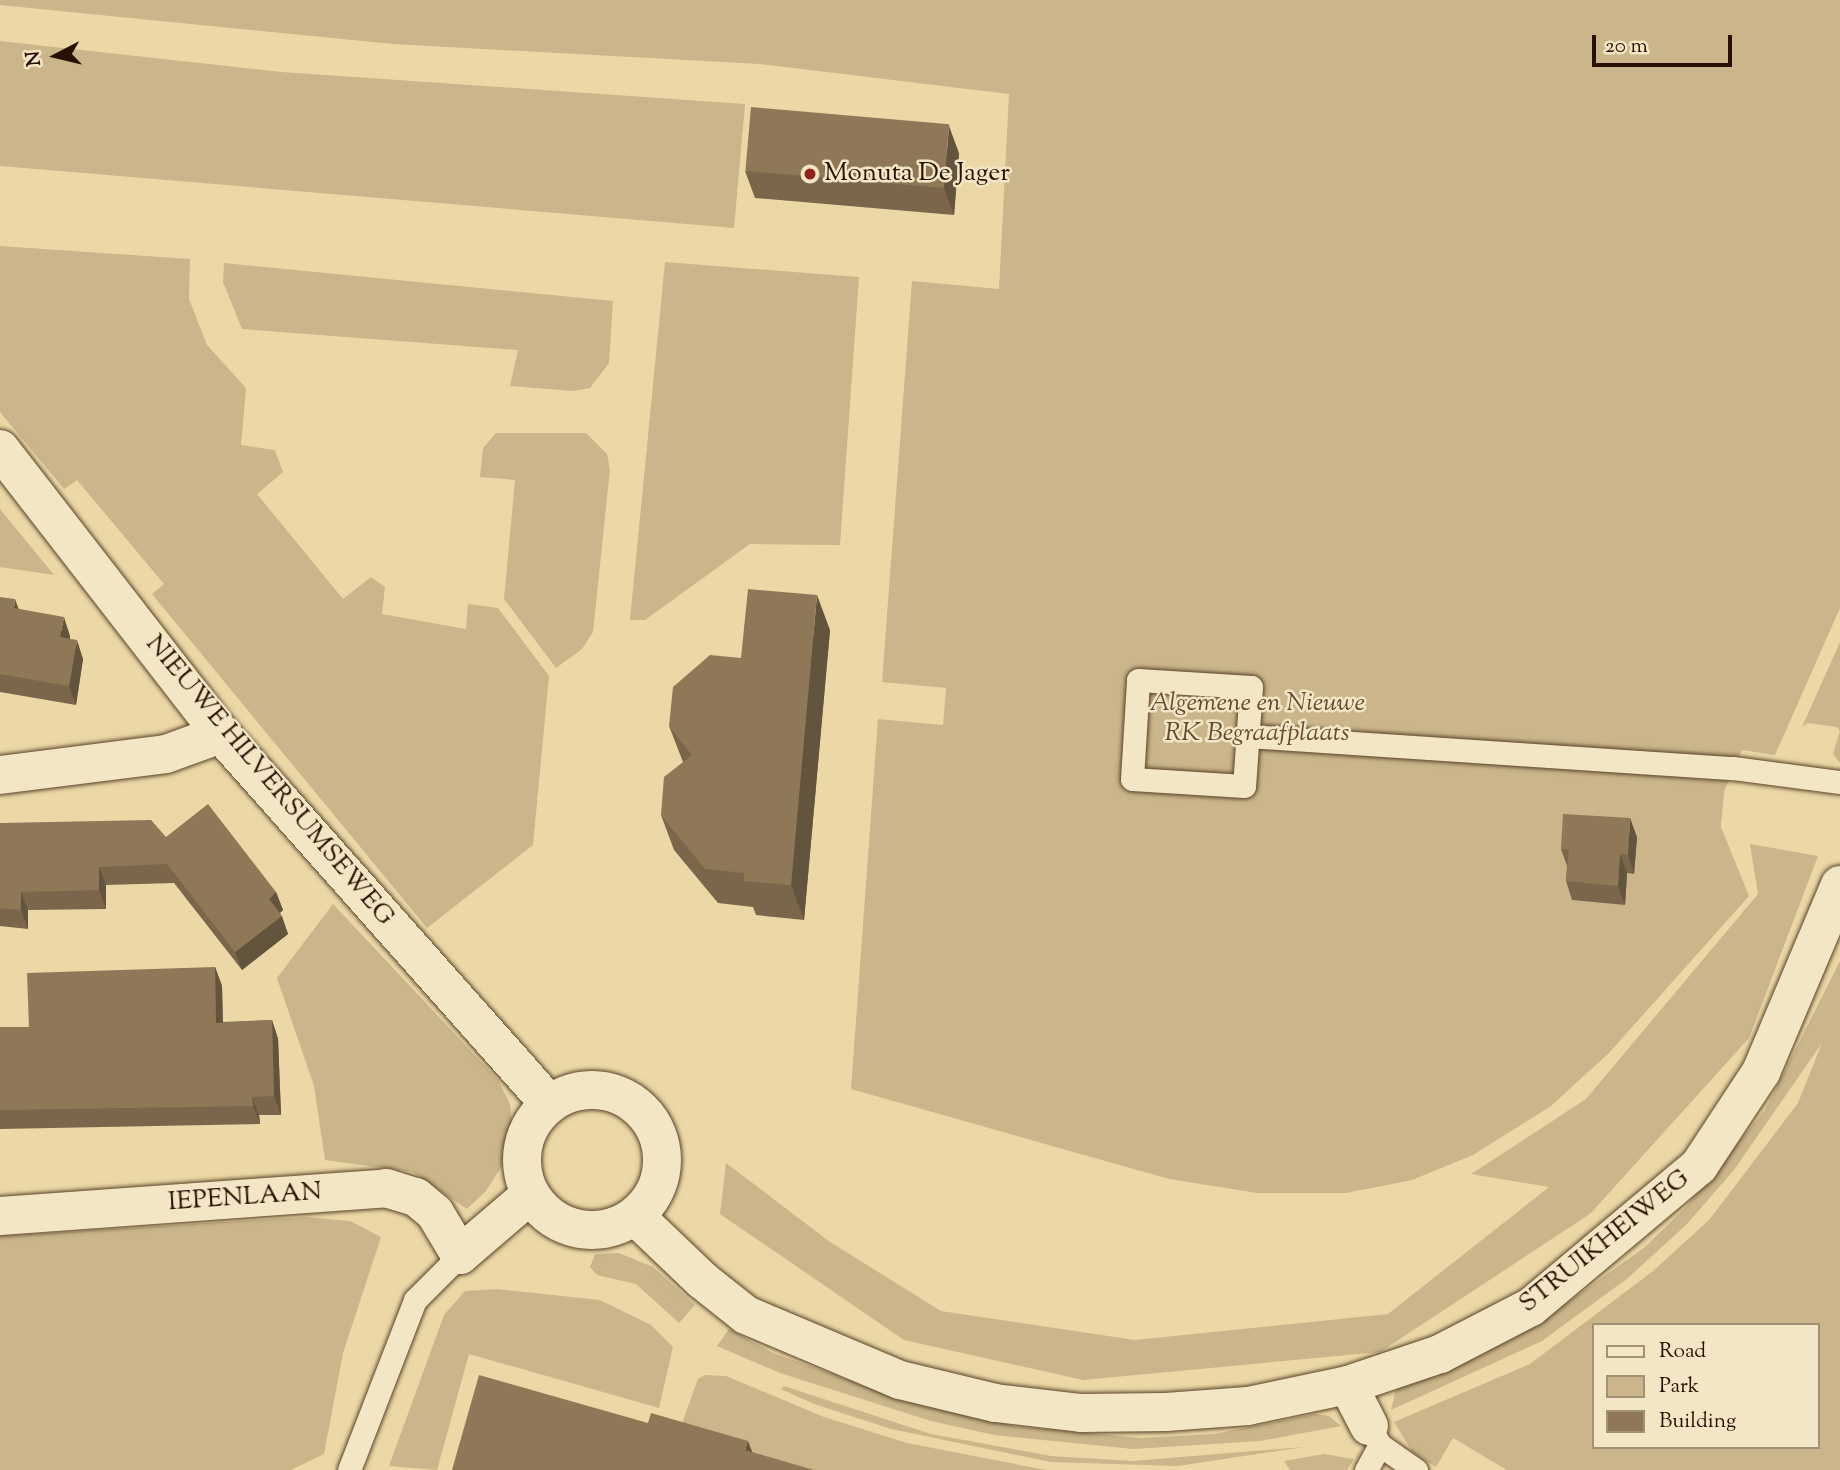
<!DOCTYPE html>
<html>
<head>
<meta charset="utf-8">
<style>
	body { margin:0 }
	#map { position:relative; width:1840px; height:1470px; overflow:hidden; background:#ebd8a6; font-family:"Sorts Mill Goudy",serif }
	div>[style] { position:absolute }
	.green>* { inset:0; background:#cab68a }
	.roads { filter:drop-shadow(0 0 2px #5a432a) drop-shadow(0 0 2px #5a432a) }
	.lane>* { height:23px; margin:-11.5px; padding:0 11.5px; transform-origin:11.5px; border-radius:11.5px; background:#f2e6c5 }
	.street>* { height:38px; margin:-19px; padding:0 19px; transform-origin:19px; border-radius:19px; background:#f2e6c5 }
	.secondary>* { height:38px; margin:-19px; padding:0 19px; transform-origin:19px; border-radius:19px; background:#f2e6c5 }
	.secondary>.ring { margin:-19px; padding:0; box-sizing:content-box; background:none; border:38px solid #f2e6c5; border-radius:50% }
	.wall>* { inset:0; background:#7a674b }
	.shaded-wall>* { inset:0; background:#63543d }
	.building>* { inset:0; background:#8e7857; transform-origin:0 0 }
	.dots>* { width:19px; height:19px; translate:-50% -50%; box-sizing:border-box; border:4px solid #f2e6c5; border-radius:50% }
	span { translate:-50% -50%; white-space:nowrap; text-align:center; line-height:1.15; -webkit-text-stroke:5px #f2e6c5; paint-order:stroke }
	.poi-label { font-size:26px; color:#291101 }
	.left { translate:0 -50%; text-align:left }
	.park-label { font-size:26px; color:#614b31; font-style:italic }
	.street-label { font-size:26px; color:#291101 }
	.legend { position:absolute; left:1592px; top:1323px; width:228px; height:126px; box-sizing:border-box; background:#f2e6c5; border:2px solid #a29177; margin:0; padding:9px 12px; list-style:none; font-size:21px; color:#291101 }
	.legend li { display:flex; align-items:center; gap:14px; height:35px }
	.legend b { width:35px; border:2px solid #a29177 }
	.north { position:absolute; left:21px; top:21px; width:70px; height:70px; -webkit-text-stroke:5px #f2e6c5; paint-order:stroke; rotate:263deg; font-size:19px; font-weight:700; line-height:28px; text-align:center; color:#291101 }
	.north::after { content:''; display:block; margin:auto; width:24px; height:32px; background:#291101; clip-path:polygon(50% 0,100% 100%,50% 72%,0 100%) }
	.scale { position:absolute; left:1592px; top:35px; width:140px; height:32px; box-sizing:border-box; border:4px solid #291101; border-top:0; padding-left:9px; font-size:21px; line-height:24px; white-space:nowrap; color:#291101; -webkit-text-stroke:5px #f2e6c5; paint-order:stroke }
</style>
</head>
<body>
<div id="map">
	<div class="green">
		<i style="clip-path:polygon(0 0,1840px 0,1840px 608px,1775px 755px,1742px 750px,1724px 792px,1721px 827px,1749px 896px,1609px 1053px,1551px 1106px,1473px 1155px,1412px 1180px,1346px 1193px,1257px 1193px,1169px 1179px,851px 1089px,878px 719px,943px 725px,944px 714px,946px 688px,882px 682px,912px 281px,999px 289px,1009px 94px,759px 64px,393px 44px,0 5px)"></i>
		<i style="clip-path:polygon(0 41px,282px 72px,745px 104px,734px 228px,0 166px)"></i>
		<i style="clip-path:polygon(0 246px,190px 259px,189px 299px,207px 345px,246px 388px,241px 445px,275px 450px,283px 472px,257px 494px,343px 599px,371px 577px,385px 587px,382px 614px,466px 629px,468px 604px,498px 608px,549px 676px,533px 845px,427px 928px,152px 594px,164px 584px,77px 480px,64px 489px,0 412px)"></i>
		<i style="clip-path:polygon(665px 262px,859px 277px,840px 545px,750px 544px,645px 620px,630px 620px)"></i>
		<i style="clip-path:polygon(224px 263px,613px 301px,609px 363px,590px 388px,573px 391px,510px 386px,518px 350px,242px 329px,223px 282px)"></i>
		<i style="clip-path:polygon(496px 433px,586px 433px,607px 454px,610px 469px,593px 632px,582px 649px,556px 668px,504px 599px,515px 480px,480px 477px,483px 448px)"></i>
		<i style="clip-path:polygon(0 509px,54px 575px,0 567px)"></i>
		<i style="clip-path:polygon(1840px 642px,1840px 763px,1833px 754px,1840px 731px,1837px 727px,1808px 723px,1802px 727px)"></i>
		<i style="clip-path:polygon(1750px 844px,1818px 856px,1749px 1038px,1590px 1214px,1380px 1352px,1083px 1380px,904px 1340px,720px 1214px,726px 1163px,830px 1242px,941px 1311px,1135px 1340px,1388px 1314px,1549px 1187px,1471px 1174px,1586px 1099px,1758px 894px)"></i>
		<i style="clip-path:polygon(333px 904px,498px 1080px,510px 1104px,513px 1133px,505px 1161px,486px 1191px,467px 1209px,413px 1172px,325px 1160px,314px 1086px,277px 978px)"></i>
		<i style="clip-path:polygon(evenodd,1840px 961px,1840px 1470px,1507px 1470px,1453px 1438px,1436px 1467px,1413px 1453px,1394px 1422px,1530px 1364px,1653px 1271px,1709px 1220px,1798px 1103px,1822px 1043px,1734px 1170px,1687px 1224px,1628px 1278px,1542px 1341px,1391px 1410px,1396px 1389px,1546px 1318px,1645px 1247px,1686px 1207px,1765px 1110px,1840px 961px,1593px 1325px,1817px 1325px,1817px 1447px,1593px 1447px,1593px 1325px)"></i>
		<i style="clip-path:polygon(306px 1217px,350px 1221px,381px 1237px,343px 1353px,324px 1454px,291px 1470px,0 1470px,0 1236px)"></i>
		<i style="clip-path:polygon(619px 1253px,653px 1267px,695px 1305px,679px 1323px,636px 1284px,597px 1275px,590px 1267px,595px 1254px)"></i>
		<i style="clip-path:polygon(497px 1289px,600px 1300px,651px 1325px,673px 1347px,659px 1408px,469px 1354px,437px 1470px,389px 1466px,444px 1315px,465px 1291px)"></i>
		<i style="clip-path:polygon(729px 1329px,773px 1353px,905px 1400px,1014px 1426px,1141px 1438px,1214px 1434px,1315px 1414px,1329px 1416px,1341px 1426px,1260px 1441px,1133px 1449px,994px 1435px,931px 1421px,780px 1373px,717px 1346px)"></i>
		<i style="clip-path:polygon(705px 1375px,726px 1376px,824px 1417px,907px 1443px,1046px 1470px,746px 1470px,673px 1448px,698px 1379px)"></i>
		<i style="clip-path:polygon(784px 1386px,931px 1434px,1051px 1456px,1133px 1461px,1304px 1447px,1178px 1466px,1051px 1462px,891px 1429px,814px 1404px,781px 1389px)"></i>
		<i style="clip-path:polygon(1324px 1454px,1354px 1459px,1347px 1470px,1290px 1470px,1284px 1461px)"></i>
	</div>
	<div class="roads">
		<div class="lane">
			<i style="left:1138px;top:680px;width:113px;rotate:3.5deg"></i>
			<i style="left:1251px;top:687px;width:99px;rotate:94deg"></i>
			<i style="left:1244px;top:786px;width:112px;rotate:-176.4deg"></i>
			<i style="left:1132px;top:779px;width:99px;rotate:-86.5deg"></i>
			<i style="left:1248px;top:736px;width:486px;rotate:3.8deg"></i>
			<i style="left:1733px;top:768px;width:108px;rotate:7.5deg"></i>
			<i style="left:1369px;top:1426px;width:22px;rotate:60deg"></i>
			<i style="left:1380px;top:1445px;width:44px;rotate:34.8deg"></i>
			<i style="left:349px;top:1470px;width:182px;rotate:-68.8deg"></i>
			<i style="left:415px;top:1300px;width:64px;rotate:-45deg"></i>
			<i style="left:1366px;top:1470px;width:29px;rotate:-61deg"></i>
		</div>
		<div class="street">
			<i style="left:0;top:775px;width:167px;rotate:-7.2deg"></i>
			<i style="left:166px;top:754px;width:59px;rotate:-20deg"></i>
			<i style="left:0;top:1216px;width:387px;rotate:-4.1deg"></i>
			<i style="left:386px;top:1188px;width:31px;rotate:17deg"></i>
			<i style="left:416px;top:1197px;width:25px;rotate:40deg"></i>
			<i style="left:435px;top:1213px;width:49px;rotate:59.2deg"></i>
			<i style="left:460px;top:1255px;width:92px;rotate:-40.6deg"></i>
			<i style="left:1348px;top:1385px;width:46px;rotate:62.9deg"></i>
		</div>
		<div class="secondary">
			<i style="left:0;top:449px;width:361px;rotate:52.2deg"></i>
			<i style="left:221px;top:734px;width:494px;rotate:48.4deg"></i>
			<i class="ring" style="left:522px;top:1090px;width:102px;height:102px"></i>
			<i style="left:635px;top:1216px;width:93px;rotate:43.7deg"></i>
			<i style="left:702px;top:1280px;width:56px;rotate:38.5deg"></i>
			<i style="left:746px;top:1315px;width:167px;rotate:22.9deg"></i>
			<i style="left:900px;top:1380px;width:98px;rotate:13.6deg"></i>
			<i style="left:995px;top:1403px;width:87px;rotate:6.6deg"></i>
			<i style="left:1081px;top:1413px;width:85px;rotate:-0.7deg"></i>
			<i style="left:1166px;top:1412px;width:82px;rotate:-4.2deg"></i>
			<i style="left:1248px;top:1406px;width:102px;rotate:-11.9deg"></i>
			<i style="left:1348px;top:1385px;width:97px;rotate:-18.6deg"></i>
			<i style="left:1440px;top:1354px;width:102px;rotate:-27.3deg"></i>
			<i style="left:1531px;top:1307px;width:219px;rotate:-40deg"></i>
			<i style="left:1699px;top:1166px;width:113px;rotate:-56.6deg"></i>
			<i style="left:1761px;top:1072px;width:203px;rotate:-67.1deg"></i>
		</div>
	</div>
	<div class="wall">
		<i style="clip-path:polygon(959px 153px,954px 215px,755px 198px,745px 171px)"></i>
		<i style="clip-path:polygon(0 597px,19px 609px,70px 636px,70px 639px,83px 659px,76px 705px,0 692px)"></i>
		<i style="clip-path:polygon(830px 630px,804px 920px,756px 915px,753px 907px,718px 903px,674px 850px,661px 815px,683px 762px,669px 726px,741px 658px)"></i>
		<i style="clip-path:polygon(0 823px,166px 837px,276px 892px,283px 910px,280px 913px,288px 934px,242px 970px,174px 883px,106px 885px,106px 909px,28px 910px,28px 929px,0 926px)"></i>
		<i style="clip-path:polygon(1637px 837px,1634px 874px,1627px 873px,1625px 905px,1572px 900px,1566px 881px,1567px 866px,1561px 849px)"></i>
		<i style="clip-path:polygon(215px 967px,222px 986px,223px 1022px,272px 1020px,278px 1039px,281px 1115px,259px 1115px,260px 1124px,0 1129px,0 1027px,29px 1027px)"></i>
	</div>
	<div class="shaded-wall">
		<i style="clip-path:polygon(949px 126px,959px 153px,954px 215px,944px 188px)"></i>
		<i style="clip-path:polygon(817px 595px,830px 630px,804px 920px,791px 885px)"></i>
		<i style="clip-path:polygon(15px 599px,22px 618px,14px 608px)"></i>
		<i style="clip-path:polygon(64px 617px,70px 636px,67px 656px,60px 637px)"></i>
		<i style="clip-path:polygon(77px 640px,83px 659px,76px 705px,69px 686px)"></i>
		<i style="clip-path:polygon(1630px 818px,1637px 837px,1634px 874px,1628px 855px)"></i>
		<i style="clip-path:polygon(1620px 854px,1627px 873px,1625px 905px,1618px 886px)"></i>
		<i style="clip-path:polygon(99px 867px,106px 885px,106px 909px,99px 890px)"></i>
		<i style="clip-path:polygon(21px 892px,28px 910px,28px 929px,21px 910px)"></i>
		<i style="clip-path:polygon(276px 892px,283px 910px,275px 917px,269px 899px)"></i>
		<i style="clip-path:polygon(282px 916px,288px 934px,242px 970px,235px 952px)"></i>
		<i style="clip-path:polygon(215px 967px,222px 986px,223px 1041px,216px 1023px)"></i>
		<i style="clip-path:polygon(272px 1020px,278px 1039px,281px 1115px,274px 1096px)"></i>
		<i style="clip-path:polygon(252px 1097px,259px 1115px,260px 1124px,253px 1106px)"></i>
		<i style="clip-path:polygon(748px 1441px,759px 1470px,745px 1450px)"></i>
	</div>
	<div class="building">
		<i style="left:751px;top:107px;width:199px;height:64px;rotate:5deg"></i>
		<i style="clip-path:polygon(748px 589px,817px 595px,791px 885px,744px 881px,744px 873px,705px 869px,661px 815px,664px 777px,692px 755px,669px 726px,673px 687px,710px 655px,741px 658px)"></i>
		<i style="clip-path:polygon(0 597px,15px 599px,14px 608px,64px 617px,60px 637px,77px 640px,69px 686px,0 674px)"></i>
		<i style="clip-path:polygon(208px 804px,276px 892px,269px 899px,282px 916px,235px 952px,167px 864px,99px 867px,99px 890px,21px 892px,21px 910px,0 908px,0 823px,151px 820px,166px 837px)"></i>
		<i style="clip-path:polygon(1563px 814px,1630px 818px,1628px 855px,1620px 854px,1618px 886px,1566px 881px,1569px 850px,1561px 849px)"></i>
		<i style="clip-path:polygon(215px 967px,216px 1023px,272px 1020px,274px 1096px,252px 1097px,253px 1106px,0 1110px,0 1027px,29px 1027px,27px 973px)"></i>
		<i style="clip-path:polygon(479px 1375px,648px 1423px,651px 1413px,748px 1441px,745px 1450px,814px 1470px,452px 1470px)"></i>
	</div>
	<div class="dots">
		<i style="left:810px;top:174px;background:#8f2418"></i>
	</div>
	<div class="poi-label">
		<span class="left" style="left:824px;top:174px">Monuta De Jager</span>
	</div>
	<div class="park-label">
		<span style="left:1257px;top:719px">Algemene en Nieuwe<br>RK Begraafplaats</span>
	</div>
	<div class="street-label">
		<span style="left:269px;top:781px;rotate:50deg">NIEUWE HILVERSUMSEWEG</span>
		<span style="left:245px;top:1198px;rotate:-4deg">IEPENLAAN</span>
		<span style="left:1605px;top:1242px;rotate:-39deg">STRUIKHEIWEG</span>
	</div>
	<ul class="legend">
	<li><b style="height:9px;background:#f2e6c5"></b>Road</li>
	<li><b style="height:19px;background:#cab68a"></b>Park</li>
	<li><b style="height:19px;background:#8e7857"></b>Building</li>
	</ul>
	<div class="north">N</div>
	<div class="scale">20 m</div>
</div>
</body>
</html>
